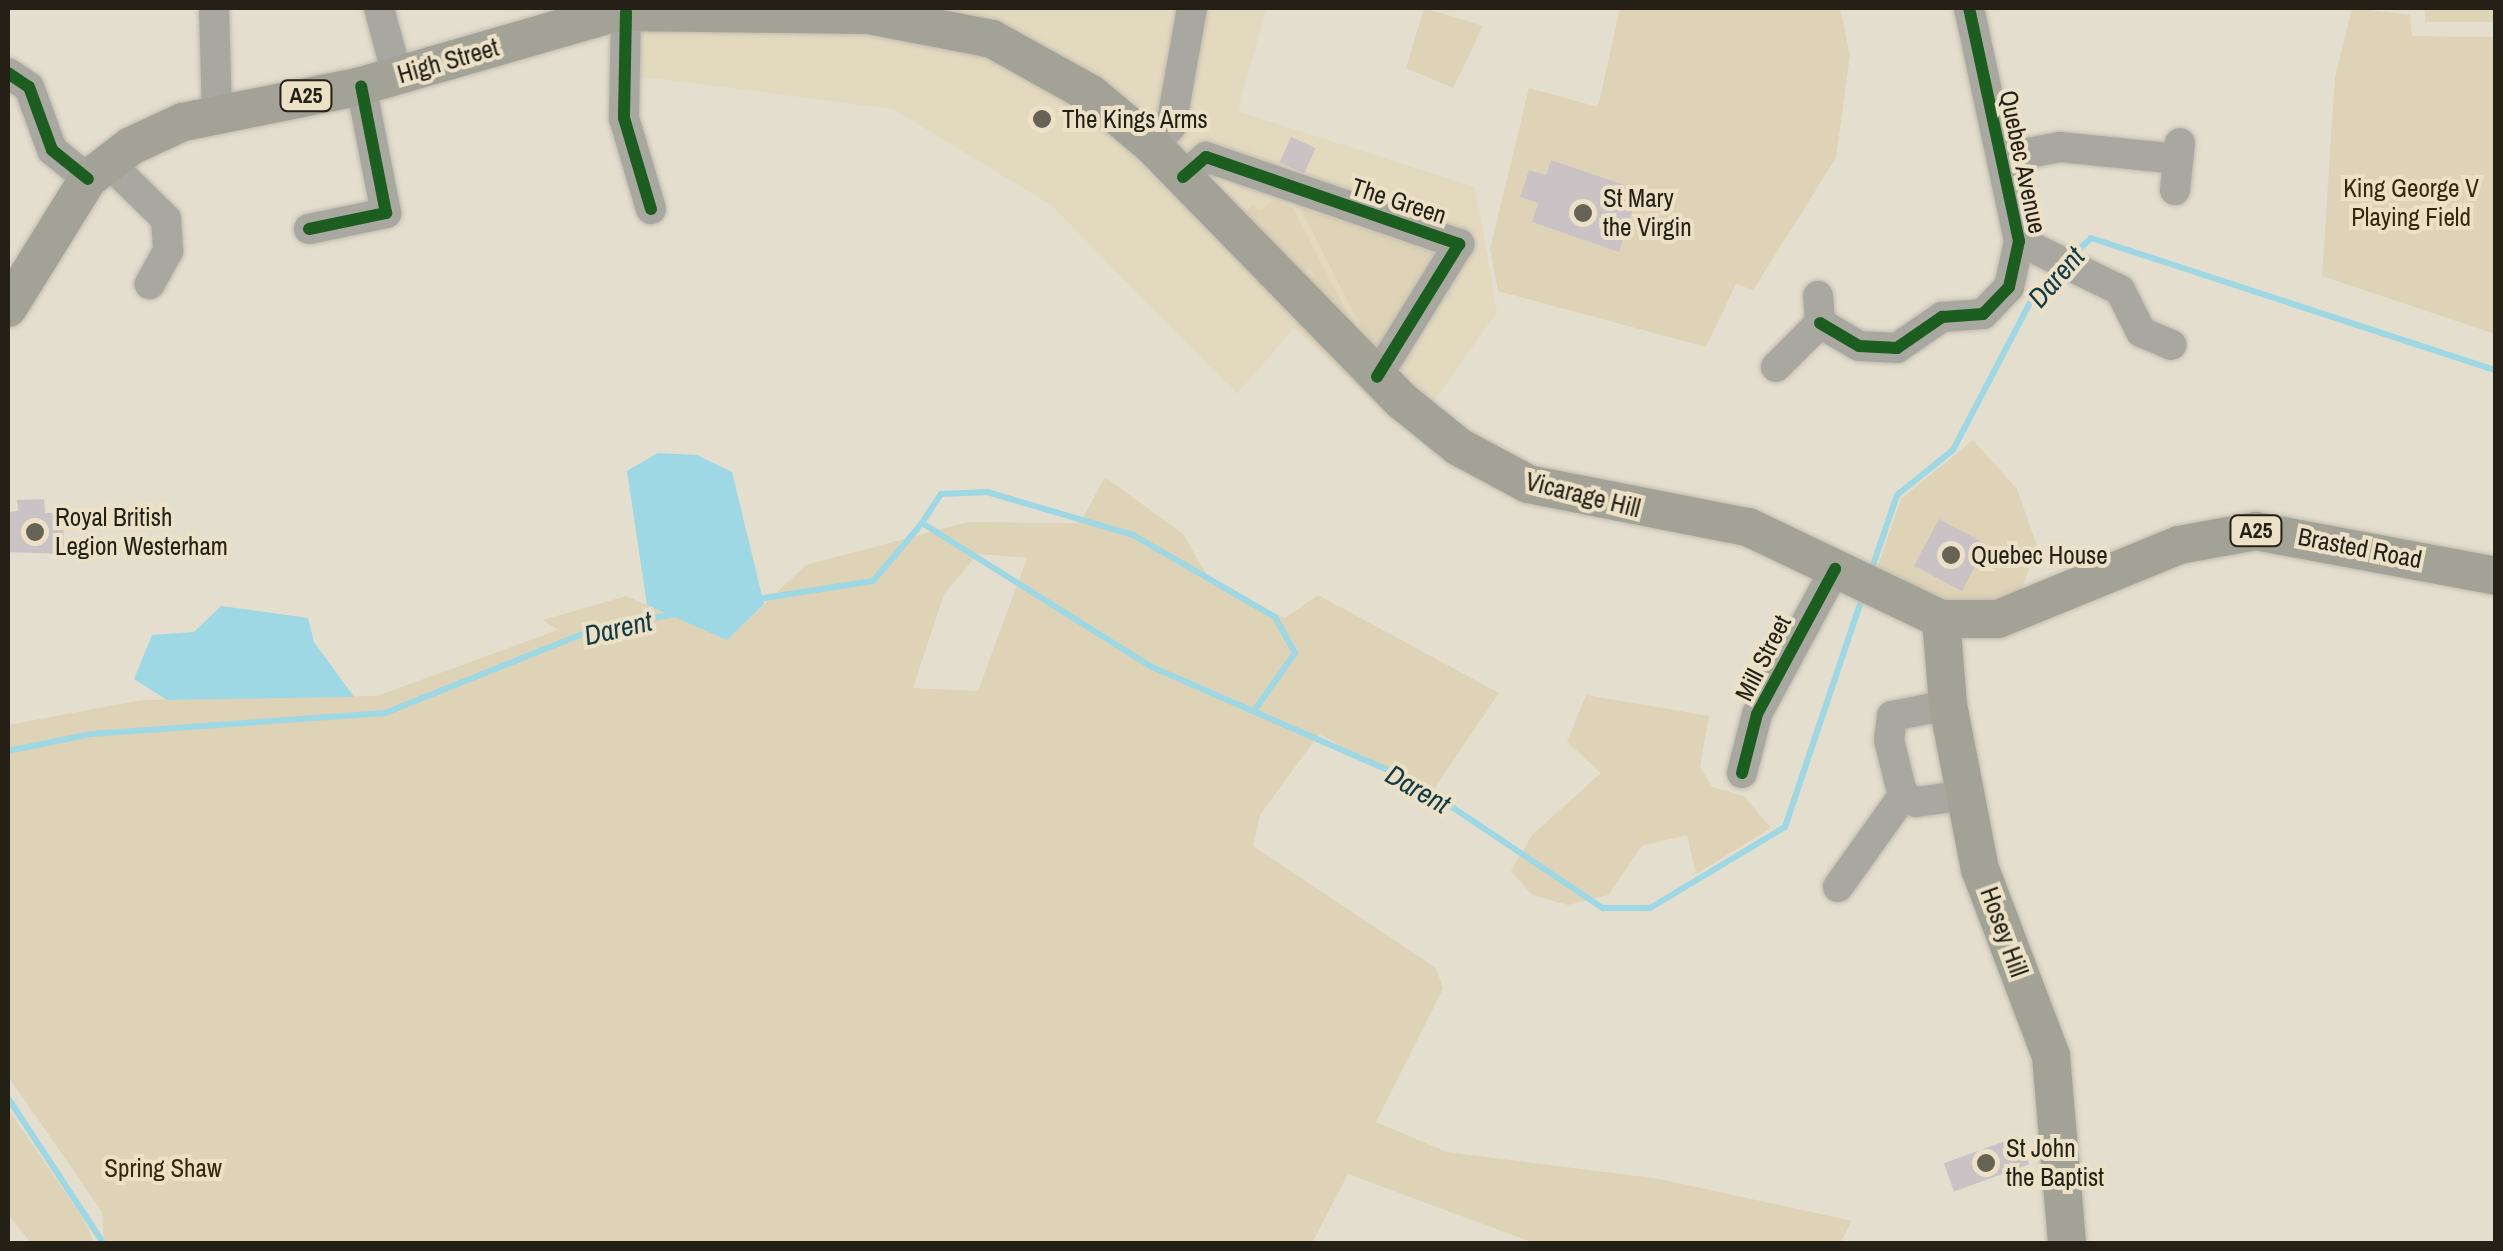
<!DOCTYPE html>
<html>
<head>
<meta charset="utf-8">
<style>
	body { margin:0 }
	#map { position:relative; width:2503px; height:1251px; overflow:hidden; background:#e4dece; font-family:"Archivo Narrow",sans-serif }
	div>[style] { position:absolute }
	.built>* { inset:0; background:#e3d9bf }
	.green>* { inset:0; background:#ded3b6; transform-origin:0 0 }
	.water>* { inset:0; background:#9dd8e4 }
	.stream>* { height:6px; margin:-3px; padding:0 3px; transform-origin:3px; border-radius:3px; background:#9dd8e4 }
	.building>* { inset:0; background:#cbc2c5; transform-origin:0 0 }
	.roads { filter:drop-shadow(0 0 2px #c0bbaf) drop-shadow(0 0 2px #c0bbaf) }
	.minor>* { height:30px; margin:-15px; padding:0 15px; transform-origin:15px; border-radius:15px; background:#a9a8a0 }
	.major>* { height:38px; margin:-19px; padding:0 19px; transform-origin:19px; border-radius:19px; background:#a3a297 }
	.cycleway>* { height:12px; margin:-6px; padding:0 6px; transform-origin:6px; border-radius:6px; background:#1b5e20 }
	.dots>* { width:28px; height:28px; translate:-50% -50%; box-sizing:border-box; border:5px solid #ece1c6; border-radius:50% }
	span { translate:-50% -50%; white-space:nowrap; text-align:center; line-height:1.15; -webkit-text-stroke:8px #ece1c6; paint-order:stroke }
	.shield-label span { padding:2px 8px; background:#ece1c6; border:2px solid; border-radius:8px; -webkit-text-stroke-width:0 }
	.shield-label { font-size:22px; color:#242016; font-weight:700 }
	.street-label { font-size:25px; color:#242016 }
	.poi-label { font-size:25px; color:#242016 }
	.left { translate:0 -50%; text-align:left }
	.park-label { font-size:25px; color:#35290b }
	.water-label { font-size:28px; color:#113a45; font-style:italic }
	.frame { position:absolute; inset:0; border:10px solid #242016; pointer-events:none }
</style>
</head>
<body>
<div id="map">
	<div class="built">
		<i style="clip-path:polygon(638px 8px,1267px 8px,1237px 111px,1475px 187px,1497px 312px,1410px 435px,1294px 328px,1237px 394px,1051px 205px,893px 109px,629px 75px)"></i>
	</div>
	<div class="green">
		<i style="clip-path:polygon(1424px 8px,1483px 26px,1453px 88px,1406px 68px)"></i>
		<i style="clip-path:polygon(1620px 8px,1840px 8px,1850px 55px,1836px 158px,1753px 290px,1736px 284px,1706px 347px,1498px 291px,1490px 249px,1529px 88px,1598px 107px)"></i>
		<i style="clip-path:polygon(2352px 8px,2410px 15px,2412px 36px,2495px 37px,2495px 334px,2322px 276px,2335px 77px)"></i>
		<i style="left:2425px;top:8px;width:70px;height:14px"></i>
		<i style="clip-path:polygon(1274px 200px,1293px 208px,1359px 335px,1307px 282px,1315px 275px,1309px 268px,1300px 275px,1241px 221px,1252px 204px,1261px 210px)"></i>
		<i style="clip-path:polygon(1300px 208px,1438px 254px,1383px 352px,1373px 350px)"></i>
		<i style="clip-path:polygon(1973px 440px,2017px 489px,2037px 546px,2017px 603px,1962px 607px,1875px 574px,1901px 499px)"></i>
		<i style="clip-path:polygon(evenodd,1105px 477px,1183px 534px,1211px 583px,1285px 618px,1318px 595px,1499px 693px,1430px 795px,1319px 734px,1260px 815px,1253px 846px,1436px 968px,1443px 989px,1376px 1122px,1447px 1152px,1660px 1179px,1852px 1221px,1840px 1243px,1534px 1243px,1348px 1174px,1312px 1243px,104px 1243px,102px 1212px,8px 1076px,8px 725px,142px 700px,377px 696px,558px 630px,543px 620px,626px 596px,727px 639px,806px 565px,968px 522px,1080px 523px,1105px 477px,978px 554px,1027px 558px,978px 691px,913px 688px,944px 594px,978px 554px)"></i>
		<i style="clip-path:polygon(1586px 695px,1709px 716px,1700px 767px,1712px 787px,1744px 796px,1771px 828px,1696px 874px,1687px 835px,1642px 846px,1608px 895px,1568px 905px,1532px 895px,1511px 871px,1532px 835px,1601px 773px,1567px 742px)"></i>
		<i style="clip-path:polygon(8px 1109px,85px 1221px,94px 1243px,31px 1243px,8px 1214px)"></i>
	</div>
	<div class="water">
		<i style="clip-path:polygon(658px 453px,697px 455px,732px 472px,764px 604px,727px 640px,647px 605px,627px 471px)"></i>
		<i style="clip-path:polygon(221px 606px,308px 618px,314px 642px,354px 697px,167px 700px,134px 679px,152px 635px,194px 632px)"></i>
	</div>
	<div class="stream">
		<i style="left:2072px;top:256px;width:26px;rotate:-43deg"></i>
		<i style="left:2091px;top:238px;width:426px;rotate:18.1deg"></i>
		<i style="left:922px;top:523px;width:35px;rotate:-57deg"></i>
		<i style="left:941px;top:494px;width:46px;rotate:-2.5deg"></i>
		<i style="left:987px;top:492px;width:152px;rotate:16.4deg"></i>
		<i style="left:1133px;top:535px;width:164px;rotate:30deg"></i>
		<i style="left:1275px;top:617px;width:41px;rotate:60.9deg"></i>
		<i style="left:1295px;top:653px;width:71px;rotate:125.3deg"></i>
		<i style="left:1870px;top:574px;width:83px;rotate:-71.1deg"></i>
		<i style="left:1897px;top:495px;width:72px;rotate:-38.8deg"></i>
		<i style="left:1953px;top:450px;width:179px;rotate:-62.4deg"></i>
		<i style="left:2036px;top:291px;width:28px;rotate:-45deg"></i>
		<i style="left:758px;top:599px;width:116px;rotate:-8.9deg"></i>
		<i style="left:873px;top:581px;width:76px;rotate:-49.8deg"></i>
		<i style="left:922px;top:523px;width:271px;rotate:32.1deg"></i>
		<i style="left:1152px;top:667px;width:285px;rotate:23.6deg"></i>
		<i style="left:1413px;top:781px;width:229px;rotate:33.8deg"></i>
		<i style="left:1603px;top:908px;width:47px"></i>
		<i style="left:1650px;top:908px;width:157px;rotate:-31deg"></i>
		<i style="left:1785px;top:827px;width:245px;rotate:-71.4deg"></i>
		<i style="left:8px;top:751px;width:85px;rotate:-11.6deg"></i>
		<i style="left:91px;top:734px;width:295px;rotate:-4.1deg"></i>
		<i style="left:385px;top:713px;width:229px;rotate:-21.8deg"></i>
		<i style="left:598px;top:628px;width:79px;rotate:-10.2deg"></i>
		<i style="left:8px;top:1098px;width:175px;rotate:56.7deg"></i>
	</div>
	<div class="building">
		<i style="left:1291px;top:137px;width:27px;height:28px;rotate:24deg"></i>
		<i style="clip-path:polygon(1551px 160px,1639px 190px,1619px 252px,1532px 222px,1538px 203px,1520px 197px,1529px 170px,1546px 175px)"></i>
		<i style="clip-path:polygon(44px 499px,45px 513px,63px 513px,64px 554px,8px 552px,8px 512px,18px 511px,17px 500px)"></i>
		<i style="left:1939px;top:519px;width:54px;height:53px;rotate:28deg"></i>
		<i style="left:2019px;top:1136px;width:30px;height:80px;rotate:70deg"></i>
	</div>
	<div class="roads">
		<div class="minor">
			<i style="left:214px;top:8px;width:105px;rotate:88.4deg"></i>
			<i style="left:379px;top:8px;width:69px;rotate:75deg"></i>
			<i style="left:626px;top:12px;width:106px;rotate:91.1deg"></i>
			<i style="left:624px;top:118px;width:95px;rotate:73.5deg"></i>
			<i style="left:8px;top:73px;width:25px;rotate:34deg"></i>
			<i style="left:29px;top:87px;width:67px;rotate:69.9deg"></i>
			<i style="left:52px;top:150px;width:46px;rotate:38.9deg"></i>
			<i style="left:1153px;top:146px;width:27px;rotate:-48deg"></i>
			<i style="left:1171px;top:126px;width:120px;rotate:-79.9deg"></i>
			<i style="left:2002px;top:158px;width:59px;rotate:-10.7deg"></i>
			<i style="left:2060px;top:147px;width:119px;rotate:5.8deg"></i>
			<i style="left:107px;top:161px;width:83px;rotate:44.5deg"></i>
			<i style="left:166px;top:219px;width:32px;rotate:86deg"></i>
			<i style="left:168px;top:251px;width:38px;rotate:119deg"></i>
			<i style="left:1183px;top:177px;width:30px;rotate:-41deg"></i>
			<i style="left:1206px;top:157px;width:268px;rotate:19deg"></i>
			<i style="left:1459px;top:244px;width:156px;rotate:121.7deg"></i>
			<i style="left:2175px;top:190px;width:47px;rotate:-83.9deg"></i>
			<i style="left:309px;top:229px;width:79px;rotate:-11.7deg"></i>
			<i style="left:386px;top:213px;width:129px;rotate:-101.1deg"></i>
			<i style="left:2019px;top:241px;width:112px;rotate:25.9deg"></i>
			<i style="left:2120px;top:290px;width:47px;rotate:63.4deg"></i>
			<i style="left:2141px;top:332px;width:33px;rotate:23deg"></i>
			<i style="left:1820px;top:323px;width:45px;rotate:30.5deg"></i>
			<i style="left:1859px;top:346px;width:38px;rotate:3deg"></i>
			<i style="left:1897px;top:348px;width:55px;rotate:-34.6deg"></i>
			<i style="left:1942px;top:317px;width:41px;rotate:-4.2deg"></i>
			<i style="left:1983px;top:314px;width:37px;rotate:-46deg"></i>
			<i style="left:2009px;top:287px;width:47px;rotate:-77.7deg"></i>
			<i style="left:2019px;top:241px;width:238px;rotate:-102.1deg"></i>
			<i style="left:1776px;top:367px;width:62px;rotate:-45deg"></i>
			<i style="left:1820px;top:323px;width:27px;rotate:-94deg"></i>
			<i style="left:1948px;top:705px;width:57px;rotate:168.9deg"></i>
			<i style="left:1892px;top:716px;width:24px;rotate:97deg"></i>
			<i style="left:1889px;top:740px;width:58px;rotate:76deg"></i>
			<i style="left:1903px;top:796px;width:14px;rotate:25deg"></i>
			<i style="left:1916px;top:802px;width:52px;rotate:-7.7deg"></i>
			<i style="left:1742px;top:773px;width:61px;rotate:-75.7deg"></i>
			<i style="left:1757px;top:714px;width:165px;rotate:-61.7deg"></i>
			<i style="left:1838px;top:887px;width:112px;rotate:-54.5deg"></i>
		</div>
		<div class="major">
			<i style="left:8px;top:308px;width:152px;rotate:-58.2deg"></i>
			<i style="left:88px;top:179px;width:54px;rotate:-37.5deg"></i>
			<i style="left:131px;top:146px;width:57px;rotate:-24.8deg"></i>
			<i style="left:183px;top:122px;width:182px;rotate:-11.4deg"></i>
			<i style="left:361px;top:86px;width:267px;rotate:-16.1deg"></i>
			<i style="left:618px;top:12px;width:251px;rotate:0.7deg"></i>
			<i style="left:869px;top:15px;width:125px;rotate:11deg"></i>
			<i style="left:992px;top:39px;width:113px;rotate:29.1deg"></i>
			<i style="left:1091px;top:94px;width:81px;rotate:40deg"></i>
			<i style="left:1153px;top:146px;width:356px;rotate:45.7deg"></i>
			<i style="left:1402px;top:401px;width:73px;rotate:38.9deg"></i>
			<i style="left:1459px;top:447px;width:78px;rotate:28.2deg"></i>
			<i style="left:1528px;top:484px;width:224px;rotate:11.1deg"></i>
			<i style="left:1748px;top:527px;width:214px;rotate:25.5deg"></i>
			<i style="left:1941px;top:619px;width:57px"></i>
			<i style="left:1998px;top:619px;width:196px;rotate:-22.2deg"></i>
			<i style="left:2179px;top:545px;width:78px;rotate:-10.3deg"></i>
			<i style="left:2256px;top:531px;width:244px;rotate:10.6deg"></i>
			<i style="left:1941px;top:619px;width:86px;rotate:85.3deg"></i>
			<i style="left:1948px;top:705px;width:167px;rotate:79deg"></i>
			<i style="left:1980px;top:869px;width:200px;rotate:69.2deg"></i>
			<i style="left:2051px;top:1056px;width:189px;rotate:85.1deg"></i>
		</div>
	</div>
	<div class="cycleway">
		<i style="left:626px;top:12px;width:106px;rotate:91.1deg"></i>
		<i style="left:624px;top:118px;width:95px;rotate:73.5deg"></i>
		<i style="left:8px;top:73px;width:25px;rotate:34deg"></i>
		<i style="left:29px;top:87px;width:67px;rotate:69.9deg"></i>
		<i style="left:52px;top:150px;width:46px;rotate:38.9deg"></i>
		<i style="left:1183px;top:177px;width:30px;rotate:-41deg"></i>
		<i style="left:1206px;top:157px;width:268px;rotate:19deg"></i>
		<i style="left:1459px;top:244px;width:156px;rotate:121.7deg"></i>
		<i style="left:309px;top:229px;width:79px;rotate:-11.7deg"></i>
		<i style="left:386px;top:213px;width:129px;rotate:-101.1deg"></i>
		<i style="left:1820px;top:323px;width:45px;rotate:30.5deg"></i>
		<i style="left:1859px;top:346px;width:38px;rotate:3deg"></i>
		<i style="left:1897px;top:348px;width:55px;rotate:-34.6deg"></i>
		<i style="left:1942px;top:317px;width:41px;rotate:-4.2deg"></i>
		<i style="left:1983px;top:314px;width:37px;rotate:-46deg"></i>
		<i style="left:2009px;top:287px;width:47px;rotate:-77.7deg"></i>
		<i style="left:2019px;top:241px;width:238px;rotate:-102.1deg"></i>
		<i style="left:1742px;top:773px;width:61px;rotate:-75.7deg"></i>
		<i style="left:1757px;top:714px;width:165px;rotate:-61.7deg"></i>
	</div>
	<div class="dots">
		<i style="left:1042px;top:119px;background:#676256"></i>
		<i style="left:1583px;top:213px;background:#676256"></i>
		<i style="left:35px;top:532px;background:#676256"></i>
		<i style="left:1951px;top:555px;background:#676256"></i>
		<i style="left:1986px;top:1163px;background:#676256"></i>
	</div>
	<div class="shield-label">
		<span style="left:306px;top:96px">A25</span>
		<span style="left:2256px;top:531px">A25</span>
	</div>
	<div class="street-label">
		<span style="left:448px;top:61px;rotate:-16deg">High Street</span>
		<span style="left:2023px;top:162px;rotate:78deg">Quebec Avenue</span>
		<span style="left:1399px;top:201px;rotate:18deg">The Green</span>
		<span style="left:1583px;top:495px;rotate:14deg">Vicarage Hill</span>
		<span style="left:2360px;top:548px;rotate:11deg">Brasted Road</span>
		<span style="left:1763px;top:658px;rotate:-63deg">Mill Street</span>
		<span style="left:2004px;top:932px;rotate:70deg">Hosey Hill</span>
	</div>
	<div class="poi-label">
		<span class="left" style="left:1062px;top:119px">The Kings Arms</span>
		<span class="left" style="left:1603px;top:213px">St Mary<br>the Virgin</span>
		<span class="left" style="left:55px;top:532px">Royal British<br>Legion Westerham</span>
		<span class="left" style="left:1971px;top:555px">Quebec House</span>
		<span class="left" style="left:2006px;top:1163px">St John<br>the Baptist</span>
	</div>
	<div class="park-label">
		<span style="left:2411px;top:203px">King George V<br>Playing Field</span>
		<span style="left:163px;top:1168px">Spring Shaw</span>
	</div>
	<div class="water-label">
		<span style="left:2056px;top:277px;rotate:-49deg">Darent</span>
		<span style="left:618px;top:628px;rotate:-13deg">Darent</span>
		<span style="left:1418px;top:789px;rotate:30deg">Darent</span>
	</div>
	<div class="frame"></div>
</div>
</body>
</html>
